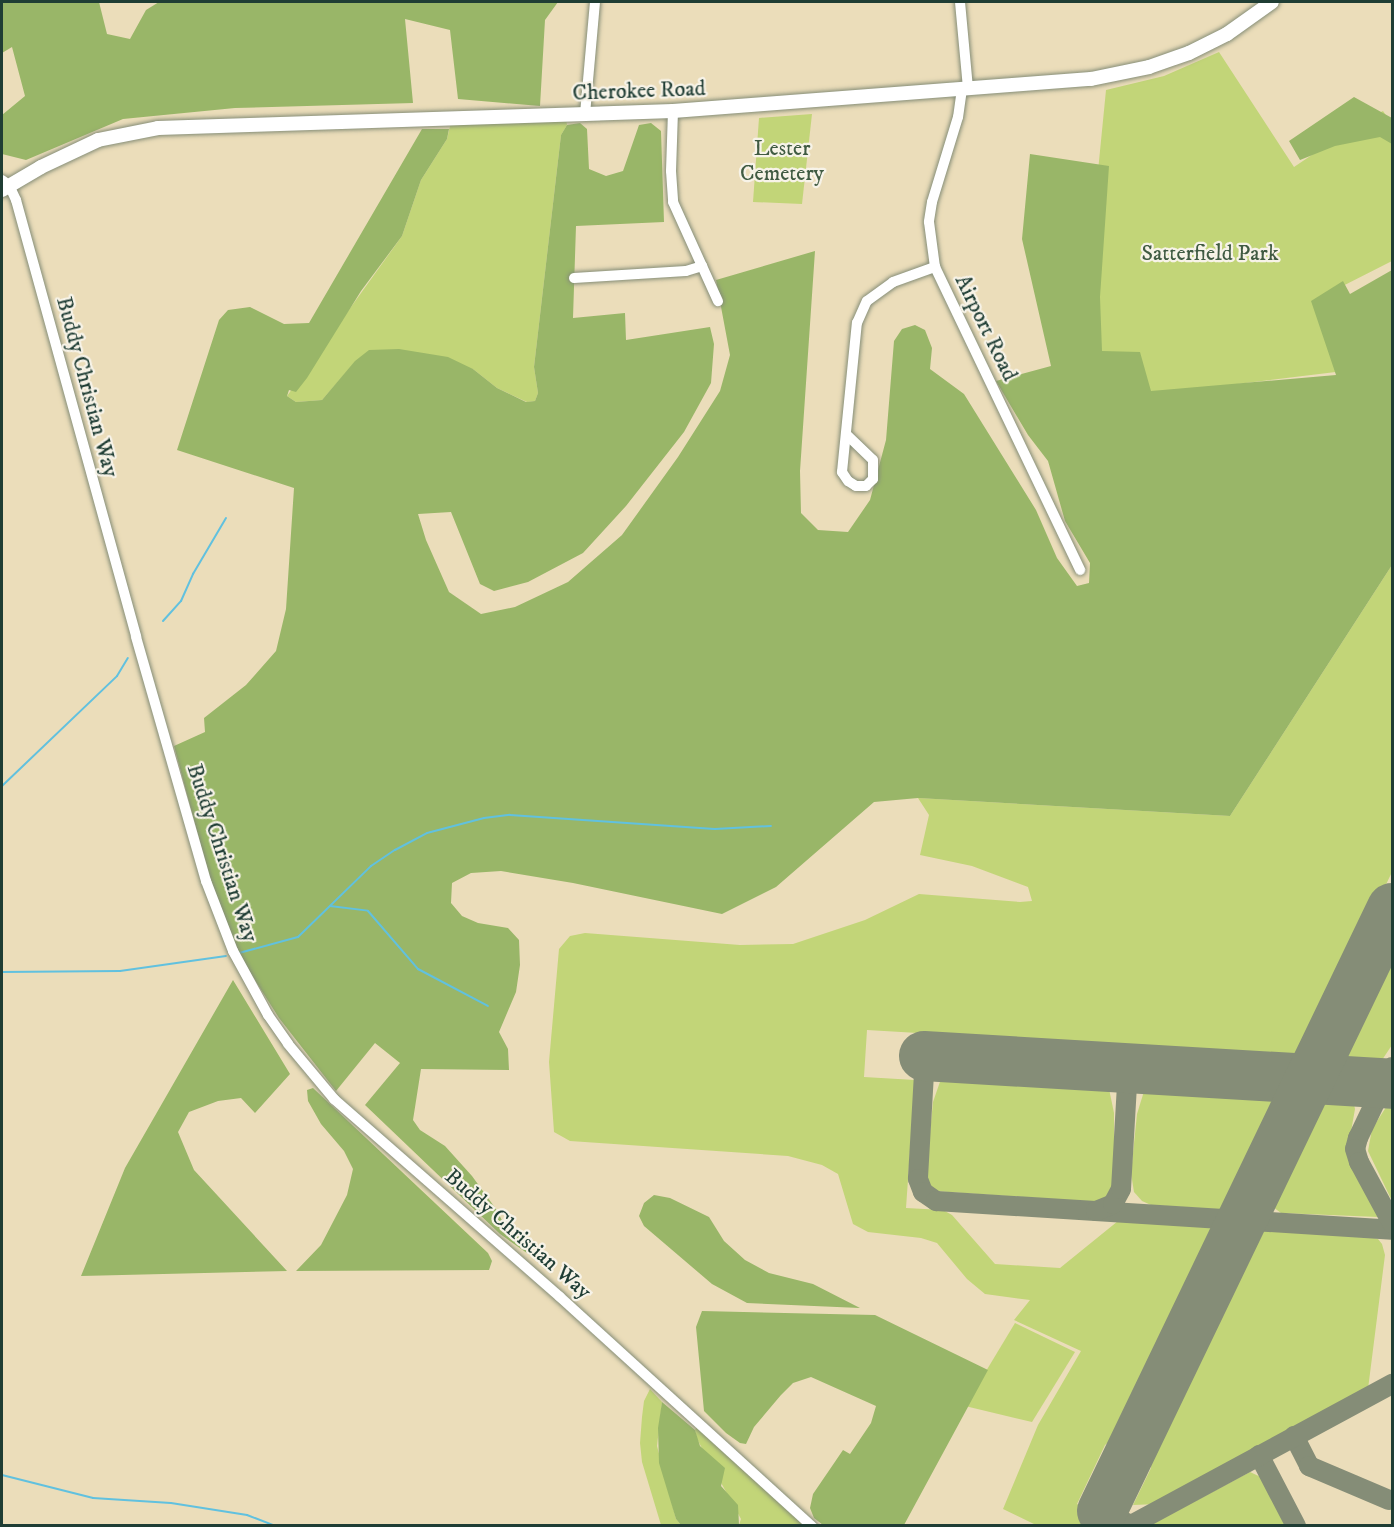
<!DOCTYPE html>
<html>
<head>
<meta charset="utf-8">
<style>
	body { margin:0 }
	#map { position:relative; width:1394px; height:1527px; overflow:hidden; background:#ebddba; font-family:"IM FELL DW Pica",serif }
	div>[style] { position:absolute }
	.green>* { inset:0; background:#c2d578 }
	.forest>* { inset:0; background:#99b668 }
	.stream>* { height:2px; margin:-1px; padding:0 1px; transform-origin:1px; border-radius:1px; background:#61c1df }
	.taxiway>* { height:20px; margin:-10px; padding:0 10px; transform-origin:10px; border-radius:10px; background:#858d77 }
	.runway>* { height:50px; margin:-25px; padding:0 25px; transform-origin:25px; border-radius:25px; background:#858d77 }
	.roads { filter:drop-shadow(0 0 2px #858d77) drop-shadow(0 0 2px #858d77) }
	.minor>* { height:10px; margin:-5px; padding:0 5px; transform-origin:5px; border-radius:5px; background:#fff }
	.major>* { height:14px; margin:-7px; padding:0 7px; transform-origin:7px; border-radius:7px; background:#fff }
	span { translate:-50% -50%; white-space:nowrap; text-align:center; line-height:1.15; -webkit-text-stroke:4.5px #f7f3e8; paint-order:stroke }
	.street-label { font-size:22px; color:#1f3d34 }
	.park-label { font-size:22px; color:#405b42 }
	.frame { position:absolute; inset:0; border:3px solid #1f3d34; pointer-events:none }
</style>
</head>
<body>
<div id="map">
	<div class="green">
		<i style="clip-path:polygon(1219px 52px,1294px 167px,1364px 120px,1383px 111px,1392px 124px,1392px 261px,1323px 296px,1352px 370px,1149px 395px,1079px 364px,1106px 90px,1164px 76px)"></i>
		<i style="clip-path:polygon(812px 114px,802px 204px,753px 202px,759px 118px)"></i>
		<i style="clip-path:polygon(566px 119px,567px 125px,561px 135px,534px 367px,538px 393px,535px 401px,527px 402px,497px 388px,473px 369px,355px 362px,322px 400px,296px 402px,287px 396px,402px 236px,421px 180px,447px 139px,451px 122px)"></i>
		<i style="clip-path:polygon(1392px 565px,1392px 872px,1301px 1061px,918px 1039px,918px 1033px,867px 1030px,864px 1077px,915px 1080px,906px 1208px,943px 1210px,952px 1215px,995px 1264px,1060px 1268px,1118px 1221px,1212px 1226px,1219px 1230px,1122px 1431px,1105px 1445px,1077px 1504px,1119px 1525px,1036px 1525px,1003px 1509px,1038px 1425px,1081px 1351px,1014px 1320px,1030px 1300px,985px 1294px,967px 1279px,937px 1243px,921px 1238px,868px 1232px,853px 1224px,838px 1174px,822px 1165px,788px 1156px,570px 1141px,554px 1132px,549px 1062px,559px 949px,570px 936px,585px 933px,740px 945px,793px 944px,865px 920px,919px 894px,1020px 902px,1032px 901px,1028px 887px,972px 866px,920px 855px,929px 815px,918px 798px,1230px 816px)"></i>
		<i style="clip-path:polygon(1392px 950px,1392px 1045px,1378px 1066px,1339px 1063px)"></i>
		<i style="clip-path:polygon(942px 1076px,1108px 1084px,1114px 1113px,1114px 1174px,1111px 1194px,1104px 1200px,1096px 1202px,934px 1191px,928px 1185px,926px 1174px,933px 1102px)"></i>
		<i style="clip-path:polygon(1149px 1087px,1285px 1094px,1229px 1210px,1151px 1205px,1142px 1201px,1134px 1192px,1131px 1173px,1137px 1114px,1145px 1088px)"></i>
		<i style="clip-path:polygon(1322px 1097px,1353px 1100px,1355px 1109px,1347px 1154px,1379px 1213px,1378px 1217px,1281px 1213px,1269px 1204px)"></i>
		<i style="clip-path:polygon(1390px 1101px,1392px 1101px,1392px 1201px,1368px 1151px,1372px 1129px)"></i>
		<i style="clip-path:polygon(1260px 1229px,1366px 1236px,1378px 1239px,1382px 1244px,1385px 1255px,1368px 1389px,1158px 1504px,1133px 1505px,1151px 1468px,1150px 1450px,1253px 1234px)"></i>
		<i style="clip-path:polygon(1015px 1323px,1075px 1352px,1032px 1422px,965px 1406px)"></i>
		<i style="clip-path:polygon(650px 1389px,662px 1402px,657px 1446px,676px 1519px,681px 1525px,661px 1525px,642px 1462px,640px 1443px,642px 1417px,644px 1401px)"></i>
		<i style="clip-path:polygon(698px 1425px,805px 1525px,739px 1525px,741px 1519px,697px 1439px,695px 1430px)"></i>
		<i style="clip-path:polygon(1250px 1472px,1265px 1479px,1289px 1525px,1150px 1525px)"></i>
	</div>
	<div class="forest">
		<i style="clip-path:polygon(2px 2px,99px 2px,107px 34px,130px 39px,146px 10px,159px 2px,558px 2px,545px 20px,540px 106px,458px 99px,450px 30px,405px 19px,413px 103px,235px 108px,123px 119px,26px 160px,2px 154px,2px 115px,25px 96px,12px 47px,2px 53px)"></i>
		<i style="clip-path:polygon(1354px 97px,1392px 118px,1392px 144px,1380px 137px,1335px 146px,1300px 160px,1289px 141px)"></i>
		<i style="clip-path:polygon(580px 123px,587px 129px,589px 169px,606px 176px,623px 171px,639px 125px,651px 123px,661px 131px,664px 222px,576px 226px,573px 318px,625px 313px,626px 340px,710px 327px,714px 344px,711px 383px,684px 432px,626px 506px,583px 553px,528px 582px,494px 591px,480px 584px,451px 512px,418px 514px,426px 540px,449px 592px,481px 614px,515px 607px,568px 582px,622px 535px,678px 457px,720px 391px,730px 355px,716px 280px,815px 251px,800px 471px,801px 513px,818px 530px,848px 532px,870px 500px,886px 440px,894px 341px,902px 329px,915px 325px,925px 330px,932px 348px,930px 369px,964px 394px,1036px 510px,1057px 558px,1077px 586px,1089px 583px,1090px 563px,1065px 521px,1048px 461px,1028px 435px,996px 381px,1051px 366px,1022px 239px,1030px 154px,1109px 166px,1100px 297px,1102px 351px,1140px 352px,1151px 391px,1336px 375px,1311px 301px,1343px 281px,1350px 294px,1392px 270px,1392px 565px,1230px 816px,918px 798px,874px 802px,776px 887px,722px 914px,573px 883px,501px 871px,471px 873px,452px 883px,451px 903px,462px 916px,478px 923px,508px 928px,519px 940px,520px 965px,516px 992px,499px 1032px,508px 1049px,509px 1070px,421px 1069px,413px 1120px,420px 1130px,445px 1146px,472px 1176px,496px 1209px,506px 1228px,531px 1245px,534px 1258px,500px 1234px,365px 1105px,400px 1063px,375px 1043px,336px 1091px,279px 1018px,243px 961px,215px 898px,174px 746px,205px 732px,204px 718px,246px 685px,276px 651px,286px 609px,294px 488px,177px 450px,219px 320px,228px 310px,250px 307px,284px 324px,309px 323px,422px 129px,449px 129px,447px 139px,421px 180px,402px 236px,361px 291px,307px 378px,296px 392px,289px 390px,287px 396px,296px 402px,322px 400px,355px 361px,369px 350px,399px 349px,448px 357px,473px 369px,497px 388px,526px 402px,535px 401px,538px 393px,534px 367px,561px 135px,567px 125px)"></i>
		<i style="clip-path:polygon(233px 980px,290px 1074px,255px 1113px,241px 1098px,218px 1101px,189px 1112px,178px 1132px,194px 1170px,287px 1271px,81px 1276px,125px 1168px)"></i>
		<i style="clip-path:polygon(313px 1088px,488px 1253px,492px 1261px,489px 1270px,296px 1271px,321px 1245px,347px 1195px,353px 1169px,344px 1151px,321px 1124px,308px 1101px,307px 1090px)"></i>
		<i style="clip-path:polygon(654px 1195px,670px 1198px,709px 1217px,724px 1241px,745px 1260px,769px 1273px,813px 1284px,860px 1308px,747px 1303px,712px 1284px,644px 1226px,639px 1216px,644px 1203px)"></i>
		<i style="clip-path:polygon(702px 1311px,875px 1315px,988px 1370px,904px 1525px,823px 1525px,814px 1518px,810px 1508px,813px 1494px,843px 1450px,850px 1454px,871px 1423px,876px 1406px,811px 1377px,793px 1383px,781px 1395px,754px 1427px,746px 1444px,740px 1443px,726px 1433px,704px 1411px,696px 1327px)"></i>
		<i style="clip-path:polygon(662px 1402px,695px 1430px,700px 1446px,725px 1468px,721px 1486px,738px 1505px,739px 1525px,681px 1525px,676px 1519px,659px 1463px,658px 1428px)"></i>
	</div>
	<div class="stream">
		<i style="left:163px;top:621px;width:27px;rotate:-48deg"></i>
		<i style="left:181px;top:601px;width:30px;rotate:-66deg"></i>
		<i style="left:193px;top:574px;width:65px;rotate:-59.5deg"></i>
		<i style="left:2px;top:786px;width:159px;rotate:-43.7deg"></i>
		<i style="left:117px;top:676px;width:21px;rotate:-59deg"></i>
		<i style="left:330px;top:906px;width:38px;rotate:7deg"></i>
		<i style="left:368px;top:911px;width:77px;rotate:49.2deg"></i>
		<i style="left:418px;top:969px;width:79px;rotate:27.9deg"></i>
		<i style="left:239px;top:953px;width:61px;rotate:-15.2deg"></i>
		<i style="left:298px;top:937px;width:102px;rotate:-44.2deg"></i>
		<i style="left:371px;top:866px;width:29px;rotate:-34deg"></i>
		<i style="left:395px;top:850px;width:36px;rotate:-28deg"></i>
		<i style="left:427px;top:833px;width:59px;rotate:-14.7deg"></i>
		<i style="left:484px;top:818px;width:26px;rotate:-7deg"></i>
		<i style="left:510px;top:815px;width:205px;rotate:3.9deg"></i>
		<i style="left:715px;top:829px;width:56px;rotate:-3.1deg"></i>
		<i style="left:2px;top:972px;width:118px;rotate:-0.5deg"></i>
		<i style="left:120px;top:971px;width:107px;rotate:-8.1deg"></i>
		<i style="left:2px;top:1475px;width:94px;rotate:14.2deg"></i>
		<i style="left:93px;top:1498px;width:78px;rotate:3.7deg"></i>
		<i style="left:171px;top:1503px;width:77px;rotate:9deg"></i>
		<i style="left:247px;top:1515px;width:31px;rotate:21deg"></i>
	</div>
	<div class="taxiway">
		<i style="left:925px;top:1056px;width:123px;rotate:93.3deg"></i>
		<i style="left:918px;top:1179px;width:14px;rotate:69deg"></i>
		<i style="left:923px;top:1192px;width:16px;rotate:35deg"></i>
		<i style="left:936px;top:1201px;width:457px;rotate:3.6deg"></i>
		<i style="left:1392px;top:1067px;width:79px;rotate:115.6deg"></i>
		<i style="left:1358px;top:1138px;width:11px;rotate:105deg"></i>
		<i style="left:1355px;top:1149px;width:14px;rotate:73deg"></i>
		<i style="left:1359px;top:1162px;width:69px;rotate:61.6deg"></i>
		<i style="left:1096px;top:1211px;width:18px;rotate:-22deg"></i>
		<i style="left:1113px;top:1204px;width:17px;rotate:-62deg"></i>
		<i style="left:1121px;top:1189px;width:120px;rotate:-86.7deg"></i>
		<i style="left:1294px;top:1436px;width:34px;rotate:63deg"></i>
		<i style="left:1309px;top:1466px;width:87px;rotate:23deg"></i>
		<i style="left:1259px;top:1455px;width:80px;rotate:62.5deg"></i>
		<i style="left:1102px;top:1511px;width:32px;rotate:26deg"></i>
		<i style="left:1131px;top:1525px;width:297px;rotate:-28.4deg"></i>
	</div>
	<div class="runway">
		<i style="left:924px;top:1056px;width:469px;rotate:3.4deg"></i>
		<i style="left:1102px;top:1511px;width:669px;rotate:-64.32deg"></i>
	</div>
	<div class="roads">
		<div class="minor">
			<i style="left:960px;top:2px;width:87px;rotate:84.7deg"></i>
			<i style="left:962px;top:89px;width:28px;rotate:98deg"></i>
			<i style="left:958px;top:117px;width:89px;rotate:107deg"></i>
			<i style="left:932px;top:202px;width:20px;rotate:99deg"></i>
			<i style="left:929px;top:222px;width:45px;rotate:82.4deg"></i>
			<i style="left:935px;top:267px;width:336px;rotate:64.4deg"></i>
			<i style="left:673px;top:111px;width:60px;rotate:91.9deg"></i>
			<i style="left:671px;top:171px;width:31px;rotate:86deg"></i>
			<i style="left:673px;top:202px;width:109px;rotate:65.6deg"></i>
			<i style="left:585px;top:114px;width:112px;rotate:-84.9deg"></i>
			<i style="left:2px;top:180px;width:9px;rotate:36deg"></i>
			<i style="left:9px;top:185px;width:17px;rotate:65deg"></i>
			<i style="left:16px;top:200px;width:453px;rotate:74.6deg"></i>
			<i style="left:136px;top:637px;width:254px;rotate:74deg"></i>
			<i style="left:206px;top:881px;width:75px;rotate:68.9deg"></i>
			<i style="left:233px;top:951px;width:73px;rotate:61.3deg"></i>
			<i style="left:268px;top:1015px;width:35px;rotate:55deg"></i>
			<i style="left:288px;top:1044px;width:72px;rotate:50.1deg"></i>
			<i style="left:334px;top:1099px;width:300px;rotate:41.2deg"></i>
			<i style="left:560px;top:1297px;width:341px;rotate:42.3deg"></i>
			<i style="left:574px;top:278px;width:112px;rotate:-3.6deg"></i>
			<i style="left:686px;top:271px;width:17px;rotate:-17deg"></i>
			<i style="left:846px;top:434px;width:37px;rotate:44deg"></i>
			<i style="left:873px;top:460px;width:19px;rotate:90deg"></i>
			<i style="left:873px;top:479px;width:10px;rotate:135deg"></i>
			<i style="left:866px;top:486px;width:10px;rotate:180deg"></i>
			<i style="left:856px;top:486px;width:9px;rotate:-148deg"></i>
			<i style="left:848px;top:481px;width:11px;rotate:-124deg"></i>
			<i style="left:842px;top:472px;width:150px;rotate:-84.3deg"></i>
			<i style="left:857px;top:323px;width:24px;rotate:-66deg"></i>
			<i style="left:867px;top:301px;width:32px;rotate:-36deg"></i>
			<i style="left:893px;top:282px;width:45px;rotate:-19.7deg"></i>
		</div>
		<div class="major">
			<i style="left:2px;top:190px;width:45px;rotate:-30.5deg"></i>
			<i style="left:41px;top:167px;width:63px;rotate:-25.3deg"></i>
			<i style="left:98px;top:140px;width:61px;rotate:-11.3deg"></i>
			<i style="left:158px;top:128px;width:515px;rotate:-1.89deg"></i>
			<i style="left:673px;top:111px;width:419px;rotate:-4.4deg"></i>
			<i style="left:1091px;top:79px;width:59px;rotate:-11.7deg"></i>
			<i style="left:1149px;top:67px;width:42px;rotate:-19.3deg"></i>
			<i style="left:1189px;top:53px;width:42px;rotate:-26.6deg"></i>
			<i style="left:1227px;top:34px;width:55px;rotate:-35.4deg"></i>
		</div>
	</div>
	<div class="street-label">
		<span style="left:639px;top:91px;rotate:-2deg">Cherokee Road</span>
		<span style="left:986px;top:328px;rotate:64deg">Airport Road</span>
		<span style="left:87px;top:387px;rotate:75deg">Buddy Christian Way</span>
		<span style="left:222px;top:853px;rotate:72deg">Buddy Christian Way</span>
		<span style="left:518px;top:1234px;rotate:41deg">Buddy Christian Way</span>
	</div>
	<div class="park-label">
		<span style="left:782px;top:161px">Lester<br>Cemetery</span>
		<span style="left:1210px;top:254px">Satterfield Park</span>
	</div>
	<div class="frame"></div>
</div>
</body>
</html>
